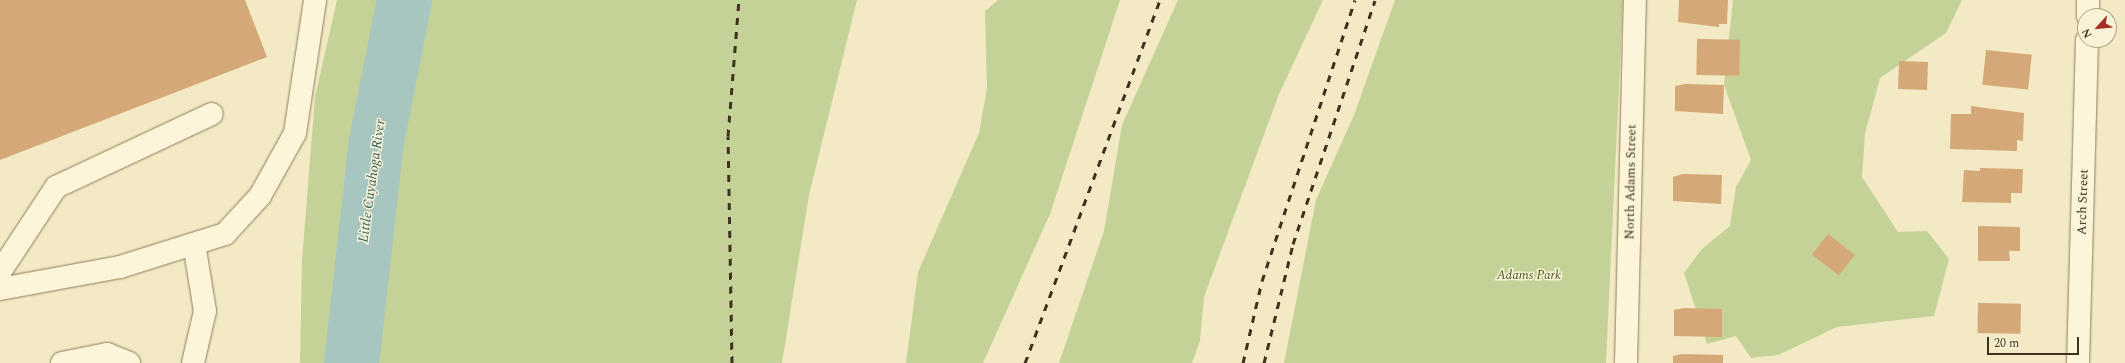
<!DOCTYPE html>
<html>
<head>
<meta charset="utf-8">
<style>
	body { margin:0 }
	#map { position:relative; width:2125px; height:363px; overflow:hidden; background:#f3eac5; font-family:Spectral,serif }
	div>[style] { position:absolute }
	.green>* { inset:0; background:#c5d297 }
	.river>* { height:55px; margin:-27.5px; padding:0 27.5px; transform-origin:27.5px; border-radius:27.5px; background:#a7c6c0 }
	.building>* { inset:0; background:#d4a877; transform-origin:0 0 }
	.roads { filter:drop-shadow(0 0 1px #907c59) drop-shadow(0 0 1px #907c59) }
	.minor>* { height:22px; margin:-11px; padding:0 11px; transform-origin:11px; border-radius:11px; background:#fcf5da }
	.rail>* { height:3px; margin-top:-1.5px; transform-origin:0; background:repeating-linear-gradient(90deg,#3f311e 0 7px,transparent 0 14px) }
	span { translate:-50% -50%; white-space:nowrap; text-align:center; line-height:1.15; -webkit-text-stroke:3px #f9f2d6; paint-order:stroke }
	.street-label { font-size:13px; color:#3f311e }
	.park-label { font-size:13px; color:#485d22; font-style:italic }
	.water-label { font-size:14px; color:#2c5e60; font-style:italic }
	.north { position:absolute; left:2077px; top:8px; width:40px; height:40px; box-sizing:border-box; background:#f9f2d6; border:1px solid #afa58c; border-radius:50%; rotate:243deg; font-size:11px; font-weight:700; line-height:16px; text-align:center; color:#3f311e }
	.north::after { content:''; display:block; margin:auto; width:14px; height:18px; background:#a52f22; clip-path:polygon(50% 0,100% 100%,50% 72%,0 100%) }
	.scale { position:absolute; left:1987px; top:337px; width:92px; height:18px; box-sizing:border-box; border:2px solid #3f311e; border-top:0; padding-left:5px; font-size:12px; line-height:14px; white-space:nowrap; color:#3f311e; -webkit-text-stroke:3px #f9f2d6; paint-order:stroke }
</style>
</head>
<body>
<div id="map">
	<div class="green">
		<i style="clip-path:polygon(337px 0,857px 0,809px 195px,782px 363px,300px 363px,302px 260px,315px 97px)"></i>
		<i style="clip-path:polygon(998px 0,1120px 0,1050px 214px,983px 363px,906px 363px,918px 272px,979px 133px,987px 88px,985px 11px)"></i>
		<i style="clip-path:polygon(1178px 0,1323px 0,1279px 94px,1204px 297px,1200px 341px,1192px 363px,1059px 363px,1104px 231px,1122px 125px)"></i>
		<i style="clip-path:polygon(1395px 0,1623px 0,1606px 363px,1284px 363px,1316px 200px,1354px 115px)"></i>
		<i style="clip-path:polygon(1733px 0,1962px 0,1946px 33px,1880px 78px,1865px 134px,1862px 177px,1898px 232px,1927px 231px,1949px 259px,1934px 316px,1837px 327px,1778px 355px,1751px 358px,1736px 336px,1707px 344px,1684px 273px,1702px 249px,1730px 226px,1736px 187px,1751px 160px,1724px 85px)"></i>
	</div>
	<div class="river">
		<i style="left:351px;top:363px;width:223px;rotate:-83.6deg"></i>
		<i style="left:376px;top:141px;width:144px;rotate:-78.8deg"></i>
	</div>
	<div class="building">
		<i style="clip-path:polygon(0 0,245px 0,267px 57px,0 160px)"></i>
		<i style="clip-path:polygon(1679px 0,1728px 0,1727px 24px,1719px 24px,1719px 27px,1678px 22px)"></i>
		<i style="left:1697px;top:39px;width:43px;height:36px;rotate:1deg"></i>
		<i style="left:1986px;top:50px;width:46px;height:35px;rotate:6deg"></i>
		<i style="left:1899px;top:61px;width:29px;height:28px;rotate:2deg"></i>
		<i style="clip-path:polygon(1685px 84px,1724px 85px,1723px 114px,1675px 111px,1675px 86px)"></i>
		<i style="clip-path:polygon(1971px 106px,2024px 113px,2023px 141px,2017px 140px,2017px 151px,1950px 149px,1951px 114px,1971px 114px)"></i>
		<i style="clip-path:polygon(1980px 168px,2023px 169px,2022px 193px,2011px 193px,2011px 203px,1962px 202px,1964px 170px,1980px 171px)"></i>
		<i style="clip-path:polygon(1683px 174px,1722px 175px,1721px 204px,1673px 201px,1673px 177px)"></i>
		<i style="clip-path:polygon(1978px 226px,2020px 227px,2020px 251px,2009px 251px,2010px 261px,1978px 261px)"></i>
		<i style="left:1828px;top:234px;width:34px;height:26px;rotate:38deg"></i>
		<i style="left:1978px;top:303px;width:43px;height:30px;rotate:1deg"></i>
		<i style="clip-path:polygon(1683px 308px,1722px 309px,1722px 337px,1674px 336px,1674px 310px)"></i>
		<i style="clip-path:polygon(1682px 354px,1723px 355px,1723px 363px,1673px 363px,1673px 356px)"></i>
	</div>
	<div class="roads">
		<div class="minor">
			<i style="left:2088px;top:16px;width:16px;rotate:-90deg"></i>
			<i style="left:0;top:272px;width:102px;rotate:-56.6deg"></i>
			<i style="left:56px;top:187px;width:172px;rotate:-25.1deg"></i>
			<i style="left:0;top:289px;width:122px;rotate:-10.4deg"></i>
			<i style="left:120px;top:267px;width:110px;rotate:-17.4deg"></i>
			<i style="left:225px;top:234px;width:52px;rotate:-47.4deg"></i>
			<i style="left:260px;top:196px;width:72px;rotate:-60.9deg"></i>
			<i style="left:295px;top:133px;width:134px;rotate:-81.4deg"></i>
			<i style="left:62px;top:363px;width:46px;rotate:-11.3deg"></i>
			<i style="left:107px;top:354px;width:24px;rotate:22deg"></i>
			<i style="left:193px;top:363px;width:53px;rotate:-77deg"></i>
			<i style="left:205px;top:311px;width:68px;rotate:-99.3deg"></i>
			<i style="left:1626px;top:363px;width:363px;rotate:-88.6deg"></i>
			<i style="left:2078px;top:363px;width:323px;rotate:-88.4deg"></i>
		</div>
	</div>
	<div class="rail">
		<i style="left:732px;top:363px;width:227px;rotate:-91deg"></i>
		<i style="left:728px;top:136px;width:136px;rotate:-85.4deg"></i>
		<i style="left:1025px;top:363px;width:387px;rotate:-69.6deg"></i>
		<i style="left:1243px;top:363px;width:84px;rotate:-77deg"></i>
		<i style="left:1262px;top:281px;width:296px;rotate:-71.7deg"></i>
		<i style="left:1264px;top:363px;width:122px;rotate:-76.3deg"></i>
		<i style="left:1293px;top:244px;width:257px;rotate:-71.4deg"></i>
	</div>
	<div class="street-label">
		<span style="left:1631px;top:182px;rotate:-89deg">North Adams Street</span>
		<span style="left:2083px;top:202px;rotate:-88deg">Arch Street</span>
	</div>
	<div class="park-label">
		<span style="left:1529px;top:275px">Adams Park</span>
	</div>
	<div class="water-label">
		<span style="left:372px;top:181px;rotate:-82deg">Little Cuyahoga River</span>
	</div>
	<div class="north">N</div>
	<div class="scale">20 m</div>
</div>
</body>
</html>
